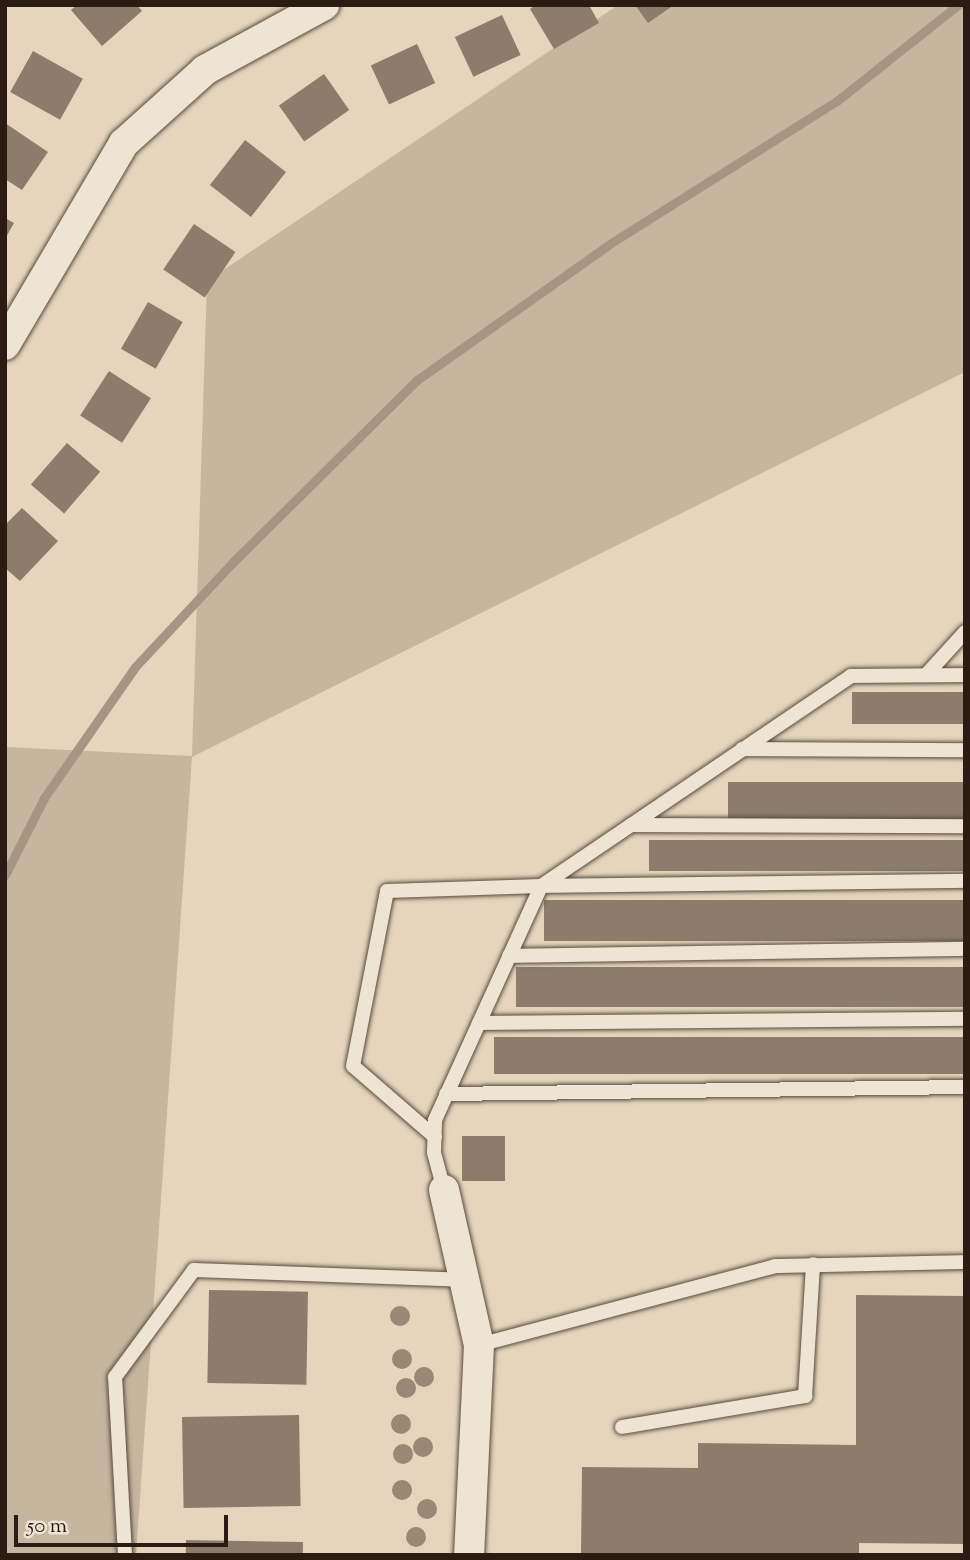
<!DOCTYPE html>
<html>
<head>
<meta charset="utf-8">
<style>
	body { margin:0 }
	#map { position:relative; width:970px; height:1560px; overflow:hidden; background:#e5d5bc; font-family:"Sorts Mill Goudy",serif }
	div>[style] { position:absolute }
	.green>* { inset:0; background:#c5b69f }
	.stream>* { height:9px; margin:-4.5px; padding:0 4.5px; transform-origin:4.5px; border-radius:4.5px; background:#a59683 }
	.building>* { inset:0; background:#8b7c6b; transform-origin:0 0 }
	.roads { filter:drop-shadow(0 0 2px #594a3d) drop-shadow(0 0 2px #594a3d) }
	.service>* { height:14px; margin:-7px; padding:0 7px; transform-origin:7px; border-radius:7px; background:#eee4d3 }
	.minor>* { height:30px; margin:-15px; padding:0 15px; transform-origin:15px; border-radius:15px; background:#eee4d3 }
	.trees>* { width:20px; height:20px; margin:-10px; border-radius:50%; background:#978976 }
	span { translate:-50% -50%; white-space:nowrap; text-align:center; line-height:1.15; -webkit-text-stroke:7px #eee4d3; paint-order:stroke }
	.frame { position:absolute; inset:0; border:7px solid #2a1c13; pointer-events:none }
	.scale { position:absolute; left:14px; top:1515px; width:214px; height:32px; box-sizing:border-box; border:4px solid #2a1c13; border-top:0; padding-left:9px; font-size:21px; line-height:24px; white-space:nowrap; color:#2a1c13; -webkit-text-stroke:5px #eee4d3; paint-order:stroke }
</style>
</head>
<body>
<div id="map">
	<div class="green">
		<i style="clip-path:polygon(618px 5px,965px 5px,965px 372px,192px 757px,136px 1555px,5px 1555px,5px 747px,192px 756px,207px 281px)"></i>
	</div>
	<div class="stream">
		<i style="left:5px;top:875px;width:86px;rotate:-63.1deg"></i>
		<i style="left:44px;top:798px;width:160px;rotate:-55.2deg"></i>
		<i style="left:135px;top:667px;width:145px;rotate:-47deg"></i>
		<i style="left:234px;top:561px;width:257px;rotate:-44.7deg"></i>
		<i style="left:417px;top:380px;width:237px;rotate:-35.2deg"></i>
		<i style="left:611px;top:243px;width:268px;rotate:-32.2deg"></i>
		<i style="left:838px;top:100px;width:153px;rotate:-38.4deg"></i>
	</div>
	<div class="building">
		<i style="clip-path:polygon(77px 5px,137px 5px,142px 11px,102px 46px,71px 10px)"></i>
		<i style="clip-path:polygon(536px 5px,589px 5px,599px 23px,554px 49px,530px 9px)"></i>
		<i style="clip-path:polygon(635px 5px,674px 5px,648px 23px)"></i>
		<i style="left:502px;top:15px;width:44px;height:52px;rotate:65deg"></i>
		<i style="left:417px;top:44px;width:43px;height:51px;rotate:65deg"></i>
		<i style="left:33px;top:51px;width:57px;height:47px;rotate:29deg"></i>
		<i style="left:324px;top:74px;width:44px;height:55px;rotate:55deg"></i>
		<i style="clip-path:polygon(5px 123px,48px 152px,22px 190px,5px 179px)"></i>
		<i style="left:245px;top:140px;width:52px;height:57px;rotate:38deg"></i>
		<i style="clip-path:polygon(5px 218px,14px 223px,5px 239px)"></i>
		<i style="left:194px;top:224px;width:50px;height:55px;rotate:34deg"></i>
		<i style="left:148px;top:302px;width:40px;height:54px;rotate:30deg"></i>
		<i style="left:109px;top:371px;width:50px;height:53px;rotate:33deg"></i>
		<i style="left:67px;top:443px;width:44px;height:55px;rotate:41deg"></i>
		<i style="clip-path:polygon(22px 508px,58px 541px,20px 581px,5px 568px,5px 525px)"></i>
		<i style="left:965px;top:692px;width:32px;height:113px;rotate:90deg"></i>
		<i style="left:965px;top:782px;width:37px;height:237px;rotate:90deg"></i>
		<i style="left:965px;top:840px;width:31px;height:316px;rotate:90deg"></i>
		<i style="left:965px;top:900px;width:41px;height:421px;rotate:90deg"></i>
		<i style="left:965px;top:967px;width:40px;height:449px;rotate:90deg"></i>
		<i style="left:965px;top:1037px;width:37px;height:471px;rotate:90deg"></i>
		<i style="left:462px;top:1136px;width:43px;height:45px"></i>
		<i style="left:209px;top:1290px;width:99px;height:93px;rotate:1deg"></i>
		<i style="clip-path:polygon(856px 1295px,965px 1296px,965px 1544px,859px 1543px,859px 1555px,581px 1555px,582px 1467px,698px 1468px,698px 1443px,856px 1445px)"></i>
		<i style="left:299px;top:1415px;width:91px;height:117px;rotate:89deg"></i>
		<i style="left:186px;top:1540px;width:117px;height:15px;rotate:1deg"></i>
	</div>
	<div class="roads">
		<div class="service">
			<i style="left:926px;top:675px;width:58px;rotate:-47.8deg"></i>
			<i style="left:742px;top:749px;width:223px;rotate:0.3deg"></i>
			<i style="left:631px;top:825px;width:334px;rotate:0.2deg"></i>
			<i style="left:509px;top:956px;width:456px;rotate:-0.9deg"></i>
			<i style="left:479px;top:1023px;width:486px;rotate:-0.5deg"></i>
			<i style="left:446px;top:1094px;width:519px;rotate:-0.77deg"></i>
			<i style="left:435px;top:1137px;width:108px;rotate:-139.1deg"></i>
			<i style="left:353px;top:1066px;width:178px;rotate:-79deg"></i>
			<i style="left:387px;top:891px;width:154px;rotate:-1.9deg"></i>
			<i style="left:541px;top:886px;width:374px;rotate:-34.1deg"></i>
			<i style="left:851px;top:676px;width:114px;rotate:-0.5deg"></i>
			<i style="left:444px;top:1190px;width:39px;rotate:-105deg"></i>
			<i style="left:434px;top:1152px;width:32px;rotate:-88deg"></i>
			<i style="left:435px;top:1120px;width:257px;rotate:-65.6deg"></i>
			<i style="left:541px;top:886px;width:424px;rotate:-0.7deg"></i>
			<i style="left:479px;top:1345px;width:306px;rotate:-14.9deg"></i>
			<i style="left:775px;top:1266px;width:190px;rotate:-1.2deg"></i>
			<i style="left:622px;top:1427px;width:186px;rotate:-9.6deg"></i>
			<i style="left:805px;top:1396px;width:132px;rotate:-86.5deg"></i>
			<i style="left:125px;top:1555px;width:178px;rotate:-93.2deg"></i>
			<i style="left:115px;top:1377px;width:133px;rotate:-53.6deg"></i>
			<i style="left:194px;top:1270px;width:268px;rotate:2.1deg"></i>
		</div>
		<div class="minor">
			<i style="left:5px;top:345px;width:234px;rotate:-59.5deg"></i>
			<i style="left:124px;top:143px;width:109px;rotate:-42deg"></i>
			<i style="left:205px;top:70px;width:136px;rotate:-28.6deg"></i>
			<i style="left:444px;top:1190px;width:159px;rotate:77.3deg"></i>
			<i style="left:479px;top:1345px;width:210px;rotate:92.7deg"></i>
		</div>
	</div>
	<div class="trees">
		<i style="left:400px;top:1316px"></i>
		<i style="left:402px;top:1359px"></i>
		<i style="left:424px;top:1377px"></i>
		<i style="left:406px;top:1388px"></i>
		<i style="left:401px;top:1424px"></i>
		<i style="left:423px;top:1447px"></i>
		<i style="left:403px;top:1454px"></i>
		<i style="left:402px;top:1490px"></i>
		<i style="left:427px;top:1509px"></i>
		<i style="left:416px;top:1537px"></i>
	</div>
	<div class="frame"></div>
	<div class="scale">50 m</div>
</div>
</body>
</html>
